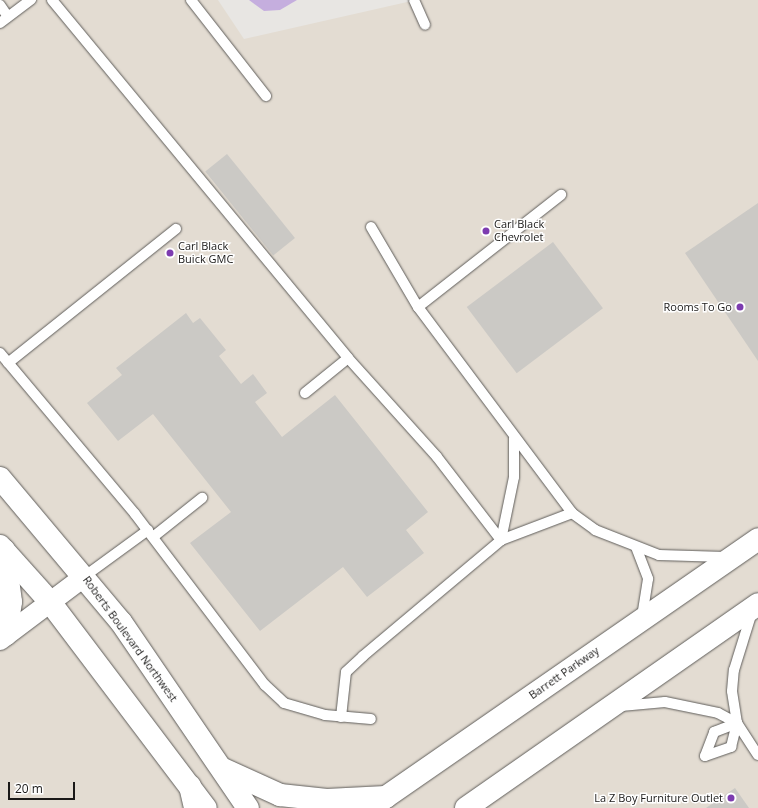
<!DOCTYPE html>
<html>
<head>
<meta charset="utf-8">
<style>
	body { margin:0 }
	#map { position:relative; width:758px; height:808px; overflow:hidden; background:#e8e6e3; font-family:"Open Sans",sans-serif }
	div>[style] { position:absolute }
	.built>* { inset:0; background:#e3dcd2 }
	.water>* { inset:0; background:#c5aede }
	.building>* { inset:0; background:#cbc9c5; transform-origin:0 0 }
	.roads { filter:drop-shadow(0 0 1px #5f5d5a) drop-shadow(0 0 1px #5f5d5a) }
	.service>* { height:10px; margin:-5px; padding:0 5px; transform-origin:5px; border-radius:5px; background:#fff }
	.minor>* { height:20px; margin:-10px; padding:0 10px; transform-origin:10px; border-radius:10px; background:#fff }
	.tertiary>* { height:22px; margin:-11px; padding:0 11px; transform-origin:11px; border-radius:11px; background:#fff }
	.trunk>* { height:22px; margin:-11px; padding:0 11px; transform-origin:11px; border-radius:11px; background:#fff }
	.dots>* { width:11px; height:11px; translate:-50% -50%; box-sizing:border-box; border:2px solid #fff; border-radius:50% }
	span { translate:-50% -50%; white-space:nowrap; text-align:center; line-height:1.15; -webkit-text-stroke:3px #fff; paint-order:stroke }
	.poi-label { font-size:11px; color:#1a1918 }
	.left { translate:0 -50%; text-align:left }
	.right { translate:-100% -50%; text-align:right }
	.street-label { font-size:11px; color:#1a1918 }
	.scale { position:absolute; left:8px; top:782px; width:67px; height:18px; box-sizing:border-box; border:2px solid #1a1918; border-top:0; padding-left:5px; font-size:12px; line-height:14px; white-space:nowrap; color:#1a1918; -webkit-text-stroke:3px #fff; paint-order:stroke }
</style>
</head>
<body>
<div id="map">
	<div class="built">
		<i style="clip-path:polygon(0 0,218px 0,244px 39px,416px 0,758px 0,758px 808px,0 808px)"></i>
	</div>
	<div class="water">
		<i style="clip-path:polygon(249px 0,297px 0,280px 10px,264px 11px)"></i>
	</div>
	<div class="building">
		<i style="left:227px;top:154px;width:108px;height:28px;rotate:51deg"></i>
		<i style="clip-path:polygon(758px 203px,758px 361px,685px 253px)"></i>
		<i style="left:553px;top:242px;width:83px;height:108px;rotate:53deg"></i>
		<i style="clip-path:polygon(186px 313px,193px 323px,200px 318px,226px 350px,219px 356px,241px 384px,253px 374px,267px 393px,255px 402px,282px 437px,335px 395px,428px 512px,406px 530px,424px 553px,367px 597px,343px 567px,260px 631px,190px 543px,231px 512px,153px 414px,118px 441px,87px 403px,122px 375px,116px 368px)"></i>
		<i style="clip-path:polygon(735px 788px,749px 808px,706px 808px)"></i>
	</div>
	<div class="roads">
		<div class="service">
			<i style="left:52px;top:0;width:465px;rotate:50.4deg"></i>
			<i style="left:348px;top:358px;width:133px;rotate:48deg"></i>
			<i style="left:437px;top:457px;width:105px;rotate:52.4deg"></i>
			<i style="left:191px;top:0;width:122px;rotate:52deg"></i>
			<i style="left:414px;top:0;width:27px;rotate:66deg"></i>
			<i style="left:0;top:5px;width:14px;rotate:56deg"></i>
			<i style="left:0;top:23px;width:39px;rotate:-37deg"></i>
			<i style="left:371px;top:227px;width:93px;rotate:59.6deg"></i>
			<i style="left:418px;top:307px;width:257px;rotate:53.2deg"></i>
			<i style="left:572px;top:513px;width:29px;rotate:36deg"></i>
			<i style="left:595px;top:530px;width:69px;rotate:21.3deg"></i>
			<i style="left:659px;top:555px;width:66px;rotate:1.7deg"></i>
			<i style="left:418px;top:307px;width:182px;rotate:-38.1deg"></i>
			<i style="left:0;top:353px;width:210px;rotate:50deg"></i>
			<i style="left:135px;top:514px;width:215px;rotate:52.8deg"></i>
			<i style="left:265px;top:685px;width:26px;rotate:43deg"></i>
			<i style="left:284px;top:703px;width:43px;rotate:16.3deg"></i>
			<i style="left:325px;top:715px;width:46px;rotate:5deg"></i>
			<i style="left:8px;top:363px;width:215px;rotate:-38.6deg"></i>
			<i style="left:305px;top:393px;width:55px;rotate:-39.1deg"></i>
			<i style="left:153px;top:537px;width:63px;rotate:-38.5deg"></i>
			<i style="left:501px;top:540px;width:64px;rotate:-78.3deg"></i>
			<i style="left:514px;top:477px;width:39px;rotate:-90deg"></i>
			<i style="left:636px;top:547px;width:34px;rotate:69deg"></i>
			<i style="left:648px;top:579px;width:37px;rotate:99deg"></i>
			<i style="left:85px;top:576px;width:78px;rotate:-36.1deg"></i>
			<i style="left:621px;top:706px;width:44px;rotate:-5.2deg"></i>
			<i style="left:665px;top:702px;width:54px;rotate:11.7deg"></i>
			<i style="left:718px;top:713px;width:21px;rotate:28deg"></i>
			<i style="left:737px;top:723px;width:38px;rotate:57deg"></i>
			<i style="left:341px;top:717px;width:45px;rotate:-83.7deg"></i>
			<i style="left:346px;top:672px;width:23px;rotate:-43deg"></i>
			<i style="left:363px;top:656px;width:180px;rotate:-40deg"></i>
			<i style="left:501px;top:540px;width:76px;rotate:-20.8deg"></i>
			<i style="left:705px;top:756px;width:28px;rotate:-19deg"></i>
			<i style="left:731px;top:747px;width:25px;rotate:-76deg"></i>
			<i style="left:737px;top:723px;width:32px;rotate:-99deg"></i>
			<i style="left:732px;top:691px;width:21px;rotate:-85deg"></i>
			<i style="left:734px;top:670px;width:61px;rotate:-72.8deg"></i>
			<i style="left:705px;top:756px;width:26px;rotate:-69deg"></i>
			<i style="left:714px;top:732px;width:25px;rotate:-21deg"></i>
		</div>
		<div class="minor">
			<i style="left:0;top:640px;width:106px;rotate:-37deg"></i>
		</div>
		<div class="tertiary">
			<i style="left:0;top:478px;width:188px;rotate:50deg"></i>
			<i style="left:121px;top:622px;width:225px;rotate:55.7deg"></i>
			<i style="left:0;top:546px;width:75px;rotate:48.2deg"></i>
			<i style="left:50px;top:602px;width:258px;rotate:52.9deg"></i>
			<i style="left:4px;top:550px;width:52px;rotate:82.3deg"></i>
			<i style="left:11px;top:602px;width:33px;rotate:99deg"></i>
		</div>
		<div class="trunk">
			<i style="left:223px;top:769px;width:63px;rotate:24.5deg"></i>
			<i style="left:280px;top:795px;width:47px;rotate:6.1deg"></i>
			<i style="left:327px;top:800px;width:59px;rotate:-2.9deg"></i>
			<i style="left:190px;top:786px;width:23px;rotate:77deg"></i>
			<i style="left:370px;top:808px;width:472px;rotate:-34.7deg"></i>
			<i style="left:466px;top:808px;width:356px;rotate:-34.9deg"></i>
		</div>
	</div>
	<div class="dots">
		<i style="left:486px;top:231px;background:#7d3cb0"></i>
		<i style="left:170px;top:253px;background:#7d3cb0"></i>
		<i style="left:740px;top:307px;background:#7d3cb0"></i>
		<i style="left:731px;top:798px;background:#7d3cb0"></i>
	</div>
	<div class="poi-label">
		<span class="left" style="left:494px;top:231px">Carl Black<br>Chevrolet</span>
		<span class="left" style="left:178px;top:253px">Carl Black<br>Buick GMC</span>
		<span class="right" style="left:732px;top:307px">Rooms To Go</span>
		<span class="right" style="left:723px;top:798px">La Z Boy Furniture Outlet</span>
	</div>
	<div class="street-label">
		<span style="left:130px;top:639px;rotate:54deg">Roberts Boulevard Northwest</span>
		<span style="left:564px;top:673px;rotate:-35deg">Barrett Parkway</span>
	</div>
	<div class="scale">20 m</div>
</div>
</body>
</html>
